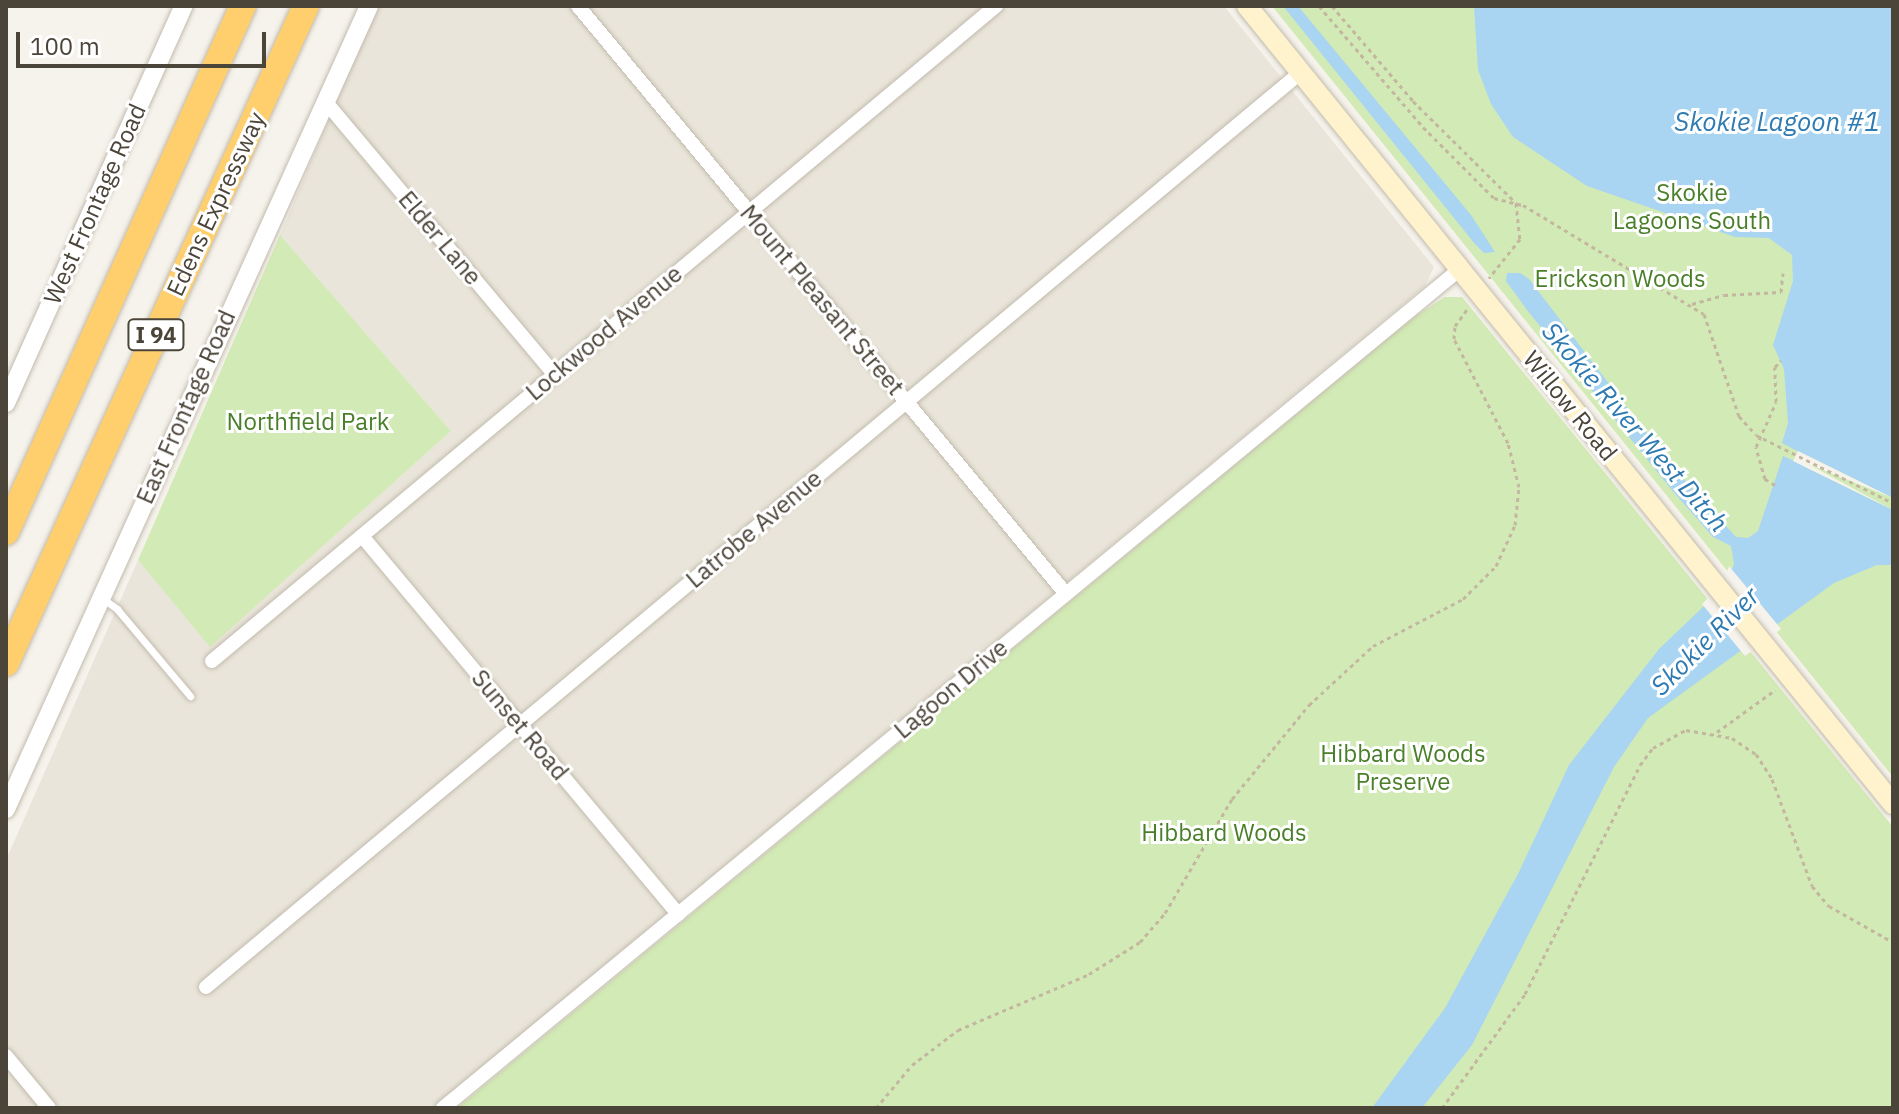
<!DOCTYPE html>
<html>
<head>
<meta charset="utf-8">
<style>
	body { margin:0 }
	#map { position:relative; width:1899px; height:1114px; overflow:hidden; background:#f6f3ec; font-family:"IBM Plex Sans",sans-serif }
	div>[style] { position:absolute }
	.residential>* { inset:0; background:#eae5da }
	.green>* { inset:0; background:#d2eab5 }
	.water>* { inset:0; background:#a9d4f2 }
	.pier>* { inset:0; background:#f6f3ec }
	.path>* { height:3px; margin-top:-1.5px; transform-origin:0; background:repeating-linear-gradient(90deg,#c4b79f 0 4px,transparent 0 8px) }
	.roads { filter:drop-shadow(0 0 2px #c2bbae) drop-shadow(0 0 2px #c2bbae) }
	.service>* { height:7px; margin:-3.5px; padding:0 3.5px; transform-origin:3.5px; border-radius:3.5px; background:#fff }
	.minor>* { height:14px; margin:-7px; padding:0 7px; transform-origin:7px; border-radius:7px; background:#fff }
	.tertiary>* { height:18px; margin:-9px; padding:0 9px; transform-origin:9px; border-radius:9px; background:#fff }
	.secondary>* { height:20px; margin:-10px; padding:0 10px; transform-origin:10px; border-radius:10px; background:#fff3cd }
	.motorway>* { height:26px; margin:-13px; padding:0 13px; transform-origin:13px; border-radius:13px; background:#ffcf6e }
	span { translate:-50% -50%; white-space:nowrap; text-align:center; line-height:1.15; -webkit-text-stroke:6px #fff; paint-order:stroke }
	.shield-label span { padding:2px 6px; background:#fff; border:2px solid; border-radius:6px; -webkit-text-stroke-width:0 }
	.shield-label { font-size:22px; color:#4b4439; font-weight:700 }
	.park-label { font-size:24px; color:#4a7f2a }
	.street-label { font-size:24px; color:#4b4439 }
	.water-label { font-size:26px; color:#2e7ab2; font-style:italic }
	.frame { position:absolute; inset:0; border:8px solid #4b4439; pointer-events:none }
	.scale { position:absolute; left:16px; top:32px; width:250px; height:36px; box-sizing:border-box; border:4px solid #4b4439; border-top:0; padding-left:10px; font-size:24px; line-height:28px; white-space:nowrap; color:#4b4439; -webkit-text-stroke:6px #fff; paint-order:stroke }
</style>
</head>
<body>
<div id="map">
	<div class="residential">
		<i style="clip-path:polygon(377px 6px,1224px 6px,1434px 267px,1425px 286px,432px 1108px,6px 1108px,6px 860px,138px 560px,210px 646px,451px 431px,280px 235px)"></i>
	</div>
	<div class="green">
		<i style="clip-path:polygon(1272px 6px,1893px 6px,1893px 777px,1808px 671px)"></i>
		<i style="clip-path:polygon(280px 235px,451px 431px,210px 647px,138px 560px)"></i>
		<i style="clip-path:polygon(1445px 297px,1462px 297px,1893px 827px,1893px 1108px,457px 1108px,1414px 317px)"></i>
	</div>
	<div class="water">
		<i style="clip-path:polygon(1283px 6px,1298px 6px,1471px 215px,1495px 252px,1484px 253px,1475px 244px)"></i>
		<i style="clip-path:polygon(1474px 6px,1893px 6px,1893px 498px,1808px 456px,1803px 466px,1893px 510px,1893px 565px,1877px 565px,1834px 583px,1648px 718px,1614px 767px,1472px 1045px,1422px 1108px,1372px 1108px,1445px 1008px,1519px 872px,1569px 765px,1659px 649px,1726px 585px,1734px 564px,1731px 546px,1713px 537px,1671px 489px,1527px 310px,1506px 281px,1507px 273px,1520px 273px,1529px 279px,1671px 465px,1736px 537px,1748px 538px,1758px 531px,1783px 456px,1796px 462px,1801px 453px,1782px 443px,1788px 423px,1784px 369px,1773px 345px,1793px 281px,1792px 255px,1769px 238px,1735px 237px,1587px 186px,1513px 137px,1491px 104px,1478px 70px)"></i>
	</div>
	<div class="pier">
		<i style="clip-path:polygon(1798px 451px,1893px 498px,1808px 464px,1893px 510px,1793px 461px)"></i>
		<i style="clip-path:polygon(1729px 566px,1781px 629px,1745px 656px,1702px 604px,1723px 583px)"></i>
	</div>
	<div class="path">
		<i style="left:1319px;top:6px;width:160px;rotate:49.3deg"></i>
		<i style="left:1423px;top:127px;width:100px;rotate:45deg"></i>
		<i style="left:1494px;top:198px;width:30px;rotate:14deg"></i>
		<i style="left:1523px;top:205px;width:211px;rotate:31.1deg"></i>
		<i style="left:1704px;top:314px;width:108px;rotate:71.1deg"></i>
		<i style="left:1739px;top:416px;width:25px;rotate:48deg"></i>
		<i style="left:1756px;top:435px;width:153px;rotate:26.4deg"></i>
		<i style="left:1332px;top:6px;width:125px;rotate:49.5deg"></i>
		<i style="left:1413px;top:101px;width:145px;rotate:44.7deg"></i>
		<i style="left:1516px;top:203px;width:36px;rotate:84deg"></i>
		<i style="left:1520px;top:239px;width:50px;rotate:128.5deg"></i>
		<i style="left:1692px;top:304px;width:33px;rotate:-16deg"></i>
		<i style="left:1724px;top:295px;width:57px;rotate:-3deg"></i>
		<i style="left:1781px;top:292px;width:19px;rotate:-84deg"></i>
		<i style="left:1775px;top:485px;width:12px;rotate:-149deg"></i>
		<i style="left:1765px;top:479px;width:33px;rotate:-106deg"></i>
		<i style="left:1756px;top:447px;width:49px;rotate:-66deg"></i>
		<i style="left:1776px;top:402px;width:35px;rotate:-92deg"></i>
		<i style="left:1775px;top:367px;width:9px;rotate:-49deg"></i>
		<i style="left:1717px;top:732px;width:72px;rotate:-35.9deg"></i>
		<i style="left:876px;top:1108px;width:56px;rotate:-50.1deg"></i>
		<i style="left:912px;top:1065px;width:58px;rotate:-37.3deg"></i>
		<i style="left:958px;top:1030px;width:142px;rotate:-23.1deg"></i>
		<i style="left:1089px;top:974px;width:60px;rotate:-32.1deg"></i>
		<i style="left:1140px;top:942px;width:38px;rotate:-49deg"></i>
		<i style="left:1165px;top:913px;width:132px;rotate:-59.6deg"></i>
		<i style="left:1232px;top:799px;width:122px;rotate:-50.7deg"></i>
		<i style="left:1309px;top:705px;width:87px;rotate:-42.7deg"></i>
		<i style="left:1373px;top:646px;width:102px;rotate:-27.6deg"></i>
		<i style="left:1463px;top:599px;width:47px;rotate:-45deg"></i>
		<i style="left:1496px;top:566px;width:45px;rotate:-65.1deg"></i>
		<i style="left:1515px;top:525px;width:38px;rotate:-84deg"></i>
		<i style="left:1519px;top:487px;width:45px;rotate:-104deg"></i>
		<i style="left:1508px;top:443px;width:117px;rotate:-117.4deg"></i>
		<i style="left:1454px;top:339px;width:13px;rotate:-86deg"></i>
		<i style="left:1455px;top:326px;width:24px;rotate:-54deg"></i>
		<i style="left:1442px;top:1108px;width:141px;rotate:-53.9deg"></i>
		<i style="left:1525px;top:994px;width:256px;rotate:-63.3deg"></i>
		<i style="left:1640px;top:765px;width:21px;rotate:-53deg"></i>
		<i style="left:1653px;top:748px;width:38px;rotate:-29deg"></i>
		<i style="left:1686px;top:730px;width:47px;rotate:9.9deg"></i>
		<i style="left:1732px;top:738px;width:29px;rotate:34deg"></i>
		<i style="left:1756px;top:754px;width:30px;rotate:57deg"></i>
		<i style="left:1772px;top:779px;width:114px;rotate:69.5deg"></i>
		<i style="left:1812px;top:886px;width:26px;rotate:50deg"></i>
		<i style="left:1829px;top:906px;width:73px;rotate:29.4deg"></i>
	</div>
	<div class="roads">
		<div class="service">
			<i style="left:102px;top:598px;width:19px;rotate:36deg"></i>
			<i style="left:117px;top:609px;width:114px;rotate:50deg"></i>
		</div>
		<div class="minor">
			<i style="left:578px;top:6px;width:764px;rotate:50.31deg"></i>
			<i style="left:325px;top:101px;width:358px;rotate:50deg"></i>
			<i style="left:362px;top:536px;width:493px;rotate:50.1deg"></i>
			<i style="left:212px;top:661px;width:1022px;rotate:-39.88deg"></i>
			<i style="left:206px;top:987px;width:1427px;rotate:-39.88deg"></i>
			<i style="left:6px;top:1056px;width:67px;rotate:50.4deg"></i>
			<i style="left:443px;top:1108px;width:1317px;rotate:-39.52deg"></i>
		</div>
		<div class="tertiary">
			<i style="left:6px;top:403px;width:435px;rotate:-65.9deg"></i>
			<i style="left:6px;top:809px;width:881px;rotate:-65.67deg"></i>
		</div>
		<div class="secondary">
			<i style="left:1247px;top:6px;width:1027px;rotate:51.01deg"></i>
		</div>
		<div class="motorway">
			<i style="left:6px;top:532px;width:577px;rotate:-65.75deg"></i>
			<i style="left:6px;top:663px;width:722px;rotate:-65.46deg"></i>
		</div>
	</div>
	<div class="shield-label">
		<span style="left:156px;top:335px">I 94</span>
	</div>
	<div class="park-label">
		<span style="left:1692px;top:207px">Skokie<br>Lagoons South</span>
		<span style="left:1620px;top:279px">Erickson Woods</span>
		<span style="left:308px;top:422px">Northfield Park</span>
		<span style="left:1403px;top:768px">Hibbard Woods<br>Preserve</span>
		<span style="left:1224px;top:833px">Hibbard Woods</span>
	</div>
	<div class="street-label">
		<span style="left:95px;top:204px;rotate:-66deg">West Frontage Road</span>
		<span style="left:216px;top:204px;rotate:-65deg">Edens Expressway</span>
		<span style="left:440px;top:238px;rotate:50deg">Elder Lane</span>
		<span style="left:822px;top:300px;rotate:50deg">Mount Pleasant Street</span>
		<span style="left:604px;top:333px;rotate:-40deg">Lockwood Avenue</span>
		<span style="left:1570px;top:406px;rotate:51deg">Willow Road</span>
		<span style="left:186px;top:407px;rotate:-66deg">East Frontage Road</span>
		<span style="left:754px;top:529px;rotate:-40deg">Latrobe Avenue</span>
		<span style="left:951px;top:689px;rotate:-40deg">Lagoon Drive</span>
		<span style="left:520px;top:725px;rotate:50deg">Sunset Road</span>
	</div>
	<div class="water-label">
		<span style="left:1777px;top:122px">Skokie Lagoon #1</span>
		<span style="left:1635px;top:427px;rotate:49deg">Skokie River West Ditch</span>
		<span style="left:1705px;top:641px;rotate:-45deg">Skokie River</span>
	</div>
	<div class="frame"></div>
	<div class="scale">100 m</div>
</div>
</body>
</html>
